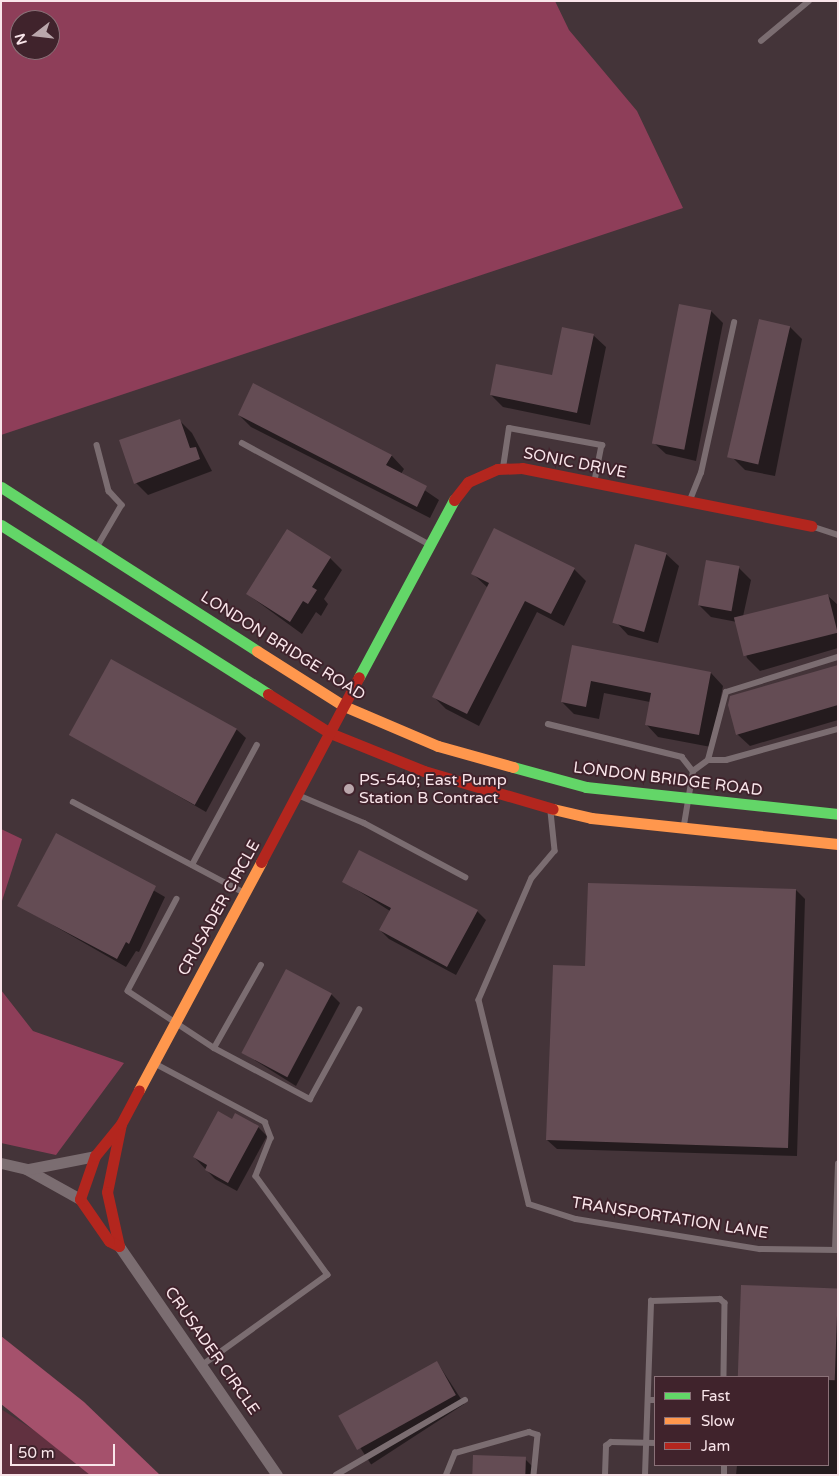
<!DOCTYPE html>
<html>
<head>
<meta charset="utf-8">
<style>
	body { margin:0 }
	#map { position:relative; width:839px; height:1476px; overflow:hidden; background:#443439; font-family:"Varela Round",sans-serif }
	div>[style] { position:absolute }
	.green>* { inset:0; background:#613140 }
	.forest>* { inset:0; background:#8e3e59 }
	.water>* { inset:0; background:#a5516c }
	.shadow>* { inset:0; background:#0007; transform-origin:0 0 }
	.building>* { inset:0; background:#644c54; transform-origin:0 0 }
	.lane>* { height:5.5px; margin:-2.75px; padding:0 2.75px; transform-origin:2.75px; border-radius:2.75px; background:#7b6d71 }
	.street>* { height:11px; margin:-5.5px; padding:0 5.5px; transform-origin:5.5px; border-radius:5.5px; background:#7b6d71 }
	.fast>* { height:11px; margin:-5.5px; padding:0 5.5px; transform-origin:5.5px; border-radius:5.5px; background:#63d668 }
	.slow>* { height:11px; margin:-5.5px; padding:0 5.5px; transform-origin:5.5px; border-radius:5.5px; background:#ff974d }
	.jam>* { height:11px; margin:-5.5px; padding:0 5.5px; transform-origin:5.5px; border-radius:5.5px; background:#b3261e }
	.dots>* { width:14px; height:14px; translate:-50% -50%; box-sizing:border-box; border:2px solid #40232c; border-radius:50% }
	span { translate:-50% -50%; white-space:nowrap; text-align:center; line-height:1.15; -webkit-text-stroke:4px #40232c; paint-order:stroke }
	.street-label { font-size:16px; color:#f9e5ea }
	.poi-label { font-size:16px; color:#f9e5ea }
	.left { translate:0 -50%; text-align:left }
	.frame { position:absolute; inset:0; border:2px solid #f9e5ea; pointer-events:none }
	.legend { position:absolute; left:654px; top:1376px; width:175px; height:90px; box-sizing:border-box; background:#40232c; border:1px solid #8a7178; margin:0; padding:6px 9px; list-style:none; font-size:15px; color:#f9e5ea }
	.legend li { display:flex; align-items:center; gap:10px; height:25px }
	.legend b { width:25px; border:1px solid #8a7178 }
	.north { position:absolute; left:10px; top:10px; width:50px; height:50px; box-sizing:border-box; background:#40232c; border:1px solid #8a7178; border-radius:50%; rotate:254deg; font-size:14px; font-weight:700; line-height:20px; text-align:center; color:#f9e5ea }
	.north::after { content:''; display:block; margin:auto; width:18px; height:22px; background:#baa7ac; clip-path:polygon(50% 0,100% 100%,50% 72%,0 100%) }
	.scale { position:absolute; left:10px; top:1444px; width:105px; height:22px; box-sizing:border-box; border:2px solid #f9e5ea; border-top:0; padding-left:6px; font-size:15px; line-height:18px; white-space:nowrap; color:#f9e5ea; -webkit-text-stroke:4px #40232c; paint-order:stroke }
</style>
</head>
<body>
<div id="map">
	<div class="green">
		<i style="clip-path:polygon(1px 1409px,88px 1465px,95px 1475px,1px 1475px)"></i>
	</div>
	<div class="forest">
		<i style="clip-path:polygon(evenodd,1px 1px,555px 1px,569px 30px,637px 111px,683px 208px,1px 435px,1px 1px,20px 20px,50px 20px,50px 50px,20px 50px,20px 20px)"></i>
		<i style="clip-path:polygon(1px 829px,22px 839px,1px 904px)"></i>
		<i style="clip-path:polygon(1px 990px,33px 1031px,124px 1063px,56px 1155px,1px 1143px)"></i>
	</div>
	<div class="water">
		<i style="clip-path:polygon(1px 1336px,84px 1402px,160px 1475px,90px 1475px,1px 1404px)"></i>
	</div>
	<div class="shadow">
		<i style="clip-path:polygon(711px 311px,723px 323px,696px 461px,666px 454px,653px 442px)"></i>
		<i style="clip-path:polygon(790px 327px,802px 339px,775px 476px,745px 470px,733px 458px)"></i>
		<i style="clip-path:polygon(593px 335px,606px 347px,590px 425px,503px 407px,491px 395px,553px 377px)"></i>
		<i style="clip-path:polygon(253px 384px,392px 456px,404px 469px,401px 474px,439px 500px,430px 518px,251px 427px,239px 415px)"></i>
		<i style="clip-path:polygon(180px 421px,192px 433px,212px 471px,148px 495px,136px 483px)"></i>
		<i style="clip-path:polygon(666px 554px,679px 566px,658px 643px,628px 635px,616px 622px)"></i>
		<i style="clip-path:polygon(330px 558px,342px 570px,324px 599px,328px 604px,321px 616px,316px 612px,302px 634px,247px 594px)"></i>
		<i style="clip-path:polygon(738px 567px,751px 580px,742px 621px,828px 596px,838px 605px,838px 648px,760px 671px,747px 658px,737px 622px,711px 617px,698px 604px)"></i>
		<i style="clip-path:polygon(574px 569px,586px 581px,564px 626px,537px 612px,479px 726px,446px 709px,433px 696px,488px 588px,473px 574px)"></i>
		<i style="clip-path:polygon(573px 646px,711px 673px,723px 686px,711px 747px,658px 737px,646px 724px,650px 702px,604px 693px,599px 719px,574px 714px,562px 702px)"></i>
		<i style="clip-path:polygon(838px 666px,838px 720px,750px 746px,737px 734px)"></i>
		<i style="clip-path:polygon(236px 729px,246px 738px,206px 812px,71px 734px)"></i>
		<i style="clip-path:polygon(56px 834px,165px 897px,139px 952px,136px 951px,126px 967px,18px 905px)"></i>
		<i style="clip-path:polygon(343px 881px,477px 911px,486px 920px,456px 975px,389px 939px,380px 930px,390px 911px)"></i>
		<i style="clip-path:polygon(796px 890px,805px 899px,797px 1156px,557px 1149px,547px 1140px,586px 967px)"></i>
		<i style="clip-path:polygon(331px 994px,340px 1003px,296px 1086px,243px 1053px)"></i>
		<i style="clip-path:polygon(258px 1127px,267px 1136px,237px 1191px,215px 1179px,194px 1157px)"></i>
		<i style="clip-path:polygon(742px 1286px,838px 1289px,838px 1475px,736px 1475px,737px 1465px,828px 1465px,828px 1377px,739px 1377px)"></i>
		<i style="left:437px;top:1362px;width:50px;height:111px;rotate:57deg"></i>
		<i style="clip-path:polygon(475px 1457px,525px 1459px,534px 1468px,534px 1475px,473px 1475px)"></i>
	</div>
	<div class="building">
		<i style="left:679px;top:304px;width:33px;height:142px;rotate:11deg"></i>
		<i style="left:759px;top:319px;width:32px;height:142px;rotate:13deg"></i>
		<i style="clip-path:polygon(562px 327px,594px 334px,577px 413px,490px 395px,496px 364px,552px 375px)"></i>
		<i style="clip-path:polygon(253px 383px,392px 455px,386px 465px,427px 486px,417px 507px,238px 415px)"></i>
		<i style="clip-path:polygon(180px 419px,190px 448px,196px 447px,200px 459px,134px 484px,119px 440px)"></i>
		<i style="clip-path:polygon(494px 528px,575px 568px,551px 614px,525px 601px,467px 714px,432px 697px,489px 583px,471px 574px)"></i>
		<i style="clip-path:polygon(287px 529px,331px 557px,312px 587px,317px 590px,308px 604px,303px 601px,290px 622px,246px 594px)"></i>
		<i style="left:635px;top:544px;width:33px;height:82px;rotate:16deg"></i>
		<i style="left:706px;top:560px;width:34px;height:46px;rotate:10deg"></i>
		<i style="left:828px;top:594px;width:40px;height:97px;rotate:76deg"></i>
		<i style="clip-path:polygon(572px 645px,711px 672px,699px 735px,645px 725px,651px 693px,591px 681px,586px 707px,561px 702px)"></i>
		<i style="left:111px;top:659px;width:144px;height:87px;rotate:29deg"></i>
		<i style="clip-path:polygon(838px 665px,838px 705px,736px 735px,728px 705px,730px 696px)"></i>
		<i style="clip-path:polygon(56px 833px,156px 886px,129px 944px,126px 942px,117px 959px,17px 906px)"></i>
		<i style="clip-path:polygon(359px 850px,478px 910px,447px 967px,379px 930px,391px 908px,342px 882px)"></i>
		<i style="clip-path:polygon(588px 883px,796px 889px,788px 1148px,546px 1140px,553px 965px,585px 966px)"></i>
		<i style="left:286px;top:969px;width:52px;height:95px;rotate:28deg"></i>
		<i style="clip-path:polygon(218px 1111px,232px 1119px,235px 1113px,259px 1126px,228px 1183px,205px 1170px,207px 1165px,193px 1157px)"></i>
		<i style="left:741px;top:1285px;width:97px;height:92px;rotate:2deg"></i>
		<i style="left:437px;top:1361px;width:39px;height:113px;rotate:61deg"></i>
		<i style="left:473px;top:1455px;width:53px;height:20px;rotate:2deg"></i>
	</div>
	<div class="lane">
		<i style="left:761px;top:41px;width:62px;rotate:-39.8deg"></i>
		<i style="left:242px;top:443px;width:213px;rotate:28.4deg"></i>
		<i style="left:97px;top:445px;width:48px;rotate:75.4deg"></i>
		<i style="left:109px;top:491px;width:19px;rotate:47deg"></i>
		<i style="left:122px;top:505px;width:48px;rotate:120.3deg"></i>
		<i style="left:503px;top:468px;width:40px;rotate:-81.5deg"></i>
		<i style="left:509px;top:428px;width:95px;rotate:10.4deg"></i>
		<i style="left:602px;top:445px;width:38px;rotate:101deg"></i>
		<i style="left:690px;top:500px;width:29px;rotate:-68deg"></i>
		<i style="left:701px;top:473px;width:154px;rotate:-77.6deg"></i>
		<i style="left:811px;top:526px;width:28px;rotate:18deg"></i>
		<i style="left:548px;top:724px;width:138px;rotate:13.8deg"></i>
		<i style="left:682px;top:757px;width:18px;rotate:52deg"></i>
		<i style="left:708px;top:760px;width:70px;rotate:-75.2deg"></i>
		<i style="left:726px;top:692px;width:117px;rotate:-17.4deg"></i>
		<i style="left:298px;top:795px;width:72px;rotate:23deg"></i>
		<i style="left:364px;top:823px;width:115px;rotate:28.1deg"></i>
		<i style="left:73px;top:802px;width:192px;rotate:27.9deg"></i>
		<i style="left:551px;top:812px;width:39px;rotate:84deg"></i>
		<i style="left:555px;top:851px;width:35px;rotate:130deg"></i>
		<i style="left:532px;top:878px;width:133px;rotate:113.5deg"></i>
		<i style="left:479px;top:1000px;width:210px;rotate:76.2deg"></i>
		<i style="left:529px;top:1204px;width:49px;rotate:17.7deg"></i>
		<i style="left:576px;top:1219px;width:186px;rotate:9.3deg"></i>
		<i style="left:760px;top:1249px;width:78px;rotate:0.7deg"></i>
		<i style="left:684px;top:825px;width:55px;rotate:-80.5deg"></i>
		<i style="left:693px;top:771px;width:19px;rotate:-36deg"></i>
		<i style="left:708px;top:760px;width:18px"></i>
		<i style="left:726px;top:760px;width:116px;rotate:-15.5deg"></i>
		<i style="left:192px;top:865px;width:136px;rotate:-61.6deg"></i>
		<i style="left:177px;top:899px;width:104px;rotate:118deg"></i>
		<i style="left:128px;top:991px;width:103px;rotate:33.5deg"></i>
		<i style="left:214px;top:1048px;width:109px;rotate:28deg"></i>
		<i style="left:310px;top:1099px;width:102px;rotate:-61.2deg"></i>
		<i style="left:214px;top:1048px;width:95px;rotate:-60.5deg"></i>
		<i style="left:154px;top:1063px;width:126px;rotate:28deg"></i>
		<i style="left:265px;top:1122px;width:17px;rotate:69deg"></i>
		<i style="left:271px;top:1138px;width:41px;rotate:111.5deg"></i>
		<i style="left:256px;top:1176px;width:122px;rotate:54deg"></i>
		<i style="left:328px;top:1275px;width:155px;rotate:144.2deg"></i>
		<i style="left:835px;top:1250px;width:86px;rotate:-88deg"></i>
		<i style="left:648px;top:1400px;width:7px"></i>
		<i style="left:336px;top:1475px;width:149px;rotate:-30.2deg"></i>
		<i style="left:446px;top:1475px;width:24px;rotate:-68deg"></i>
		<i style="left:455px;top:1453px;width:77px;rotate:-15.8deg"></i>
		<i style="left:529px;top:1432px;width:9px;rotate:18deg"></i>
		<i style="left:538px;top:1435px;width:40px;rotate:95.7deg"></i>
		<i style="left:605px;top:1475px;width:29px;rotate:-88deg"></i>
		<i style="left:606px;top:1446px;width:6px;rotate:-39deg"></i>
		<i style="left:611px;top:1442px;width:44px;rotate:1.3deg"></i>
		<i style="left:645px;top:1475px;width:174px;rotate:-88deg"></i>
		<i style="left:651px;top:1301px;width:69px;rotate:-1.7deg"></i>
		<i style="left:720px;top:1299px;width:6px;rotate:39deg"></i>
		<i style="left:725px;top:1303px;width:74px;rotate:90.8deg"></i>
		<i style="left:724px;top:1475px;width:10px;rotate:-90deg"></i>
	</div>
	<div class="street">
		<i style="left:1px;top:1163px;width:26px;rotate:13deg"></i>
		<i style="left:26px;top:1169px;width:62px;rotate:29.1deg"></i>
		<i style="left:29px;top:1169px;width:67px;rotate:-11.1deg"></i>
		<i style="left:119px;top:1246px;width:278px;rotate:55.4deg"></i>
	</div>
	<div class="fast">
		<i style="left:1px;top:487px;width:304px;rotate:32.6deg"></i>
		<i style="left:1px;top:525px;width:316px;rotate:32.3deg"></i>
		<i style="left:359px;top:677px;width:201px;rotate:-61.8deg"></i>
		<i style="left:513px;top:767px;width:76px;rotate:15.3deg"></i>
		<i style="left:586px;top:787px;width:253px;rotate:6.1deg"></i>
	</div>
	<div class="slow">
		<i style="left:257px;top:651px;width:103px;rotate:32.3deg"></i>
		<i style="left:344px;top:706px;width:102px;rotate:23.1deg"></i>
		<i style="left:438px;top:746px;width:78px;rotate:15.6deg"></i>
		<i style="left:553px;top:809px;width:39px;rotate:13deg"></i>
		<i style="left:591px;top:818px;width:248px;rotate:6deg"></i>
		<i style="left:139px;top:1090px;width:259px;rotate:-61.8deg"></i>
	</div>
	<div class="jam">
		<i style="left:454px;top:500px;width:23px;rotate:-52deg"></i>
		<i style="left:468px;top:482px;width:32px;rotate:-24deg"></i>
		<i style="left:497px;top:469px;width:25px;rotate:-2deg"></i>
		<i style="left:522px;top:468px;width:295px;rotate:11.3deg"></i>
		<i style="left:268px;top:694px;width:73px;rotate:32.2deg"></i>
		<i style="left:330px;top:733px;width:101px;rotate:22deg"></i>
		<i style="left:424px;top:771px;width:134px;rotate:16.4deg"></i>
		<i style="left:261px;top:862px;width:209px;rotate:-62.1deg"></i>
		<i style="left:121px;top:1124px;width:69px;rotate:101.6deg"></i>
		<i style="left:107px;top:1192px;width:55px;rotate:77.5deg"></i>
		<i style="left:119px;top:1246px;width:11px;rotate:-153deg"></i>
		<i style="left:109px;top:1241px;width:51px;rotate:-124.6deg"></i>
		<i style="left:80px;top:1199px;width:46px;rotate:-70.8deg"></i>
		<i style="left:95px;top:1156px;width:41px;rotate:-50.9deg"></i>
		<i style="left:121px;top:1124px;width:38px;rotate:-62deg"></i>
	</div>
	<div class="dots">
		<i style="left:349px;top:789px;background:#baa7ac"></i>
	</div>
	<div class="street-label">
		<span style="left:575px;top:463px;rotate:11deg">SONIC DRIVE</span>
		<span style="left:283px;top:646px;rotate:32deg">LONDON BRIDGE ROAD</span>
		<span style="left:668px;top:779px;rotate:7deg">LONDON BRIDGE ROAD</span>
		<span style="left:219px;top:908px;rotate:-61deg">CRUSADER CIRCLE</span>
		<span style="left:670px;top:1218px;rotate:9deg">TRANSPORTATION LANE</span>
		<span style="left:212px;top:1351px;rotate:55deg">CRUSADER CIRCLE</span>
	</div>
	<div class="poi-label">
		<span class="left" style="left:359px;top:789px">PS-540; East Pump<br>Station B Contract</span>
	</div>
	<div class="frame"></div>
	<ul class="legend">
	<li><b style="height:6px;background:#63d668"></b>Fast</li>
	<li><b style="height:6px;background:#ff974d"></b>Slow</li>
	<li><b style="height:6px;background:#b3261e"></b>Jam</li>
	</ul>
	<div class="north">N</div>
	<div class="scale">50 m</div>
</div>
</body>
</html>
